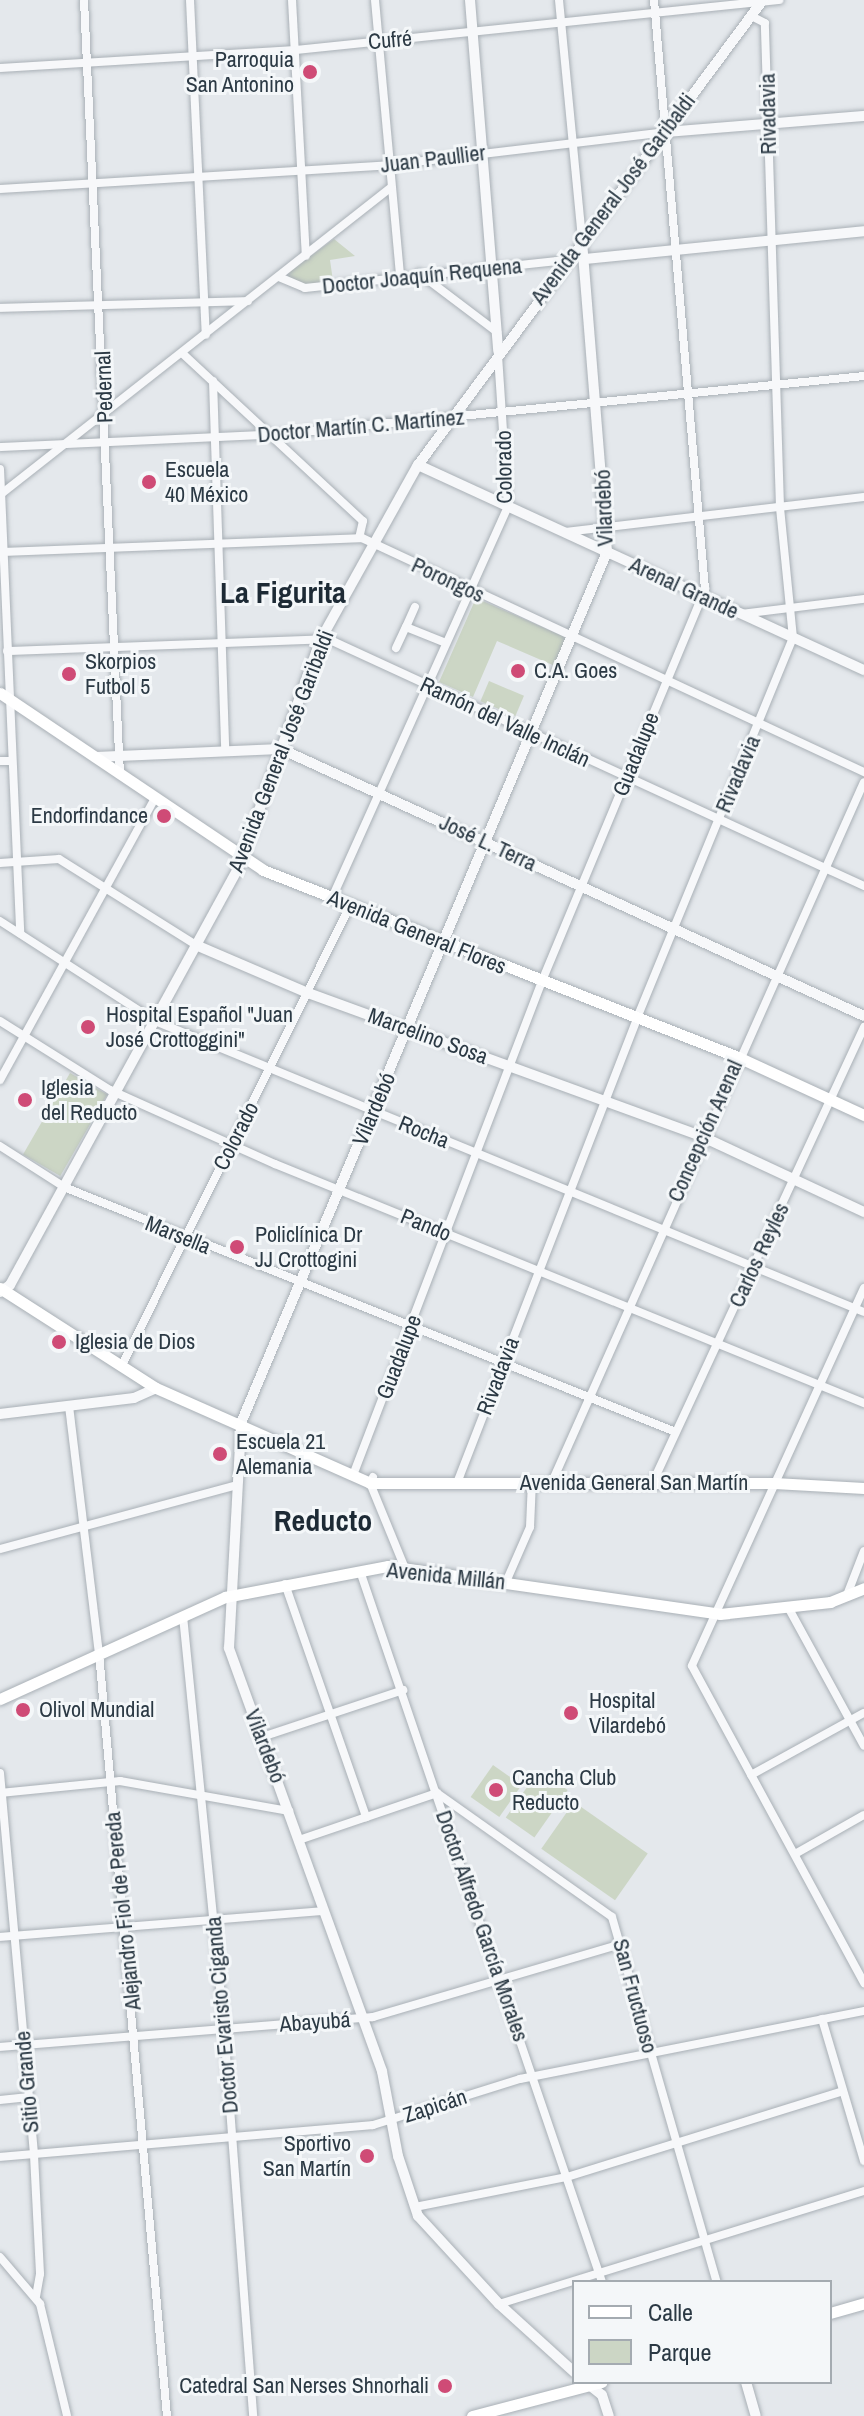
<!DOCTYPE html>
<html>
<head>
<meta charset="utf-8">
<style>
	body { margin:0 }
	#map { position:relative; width:864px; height:2416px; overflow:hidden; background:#e4e8ec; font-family:"Archivo Narrow",sans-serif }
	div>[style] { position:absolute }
	.green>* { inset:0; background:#ccd6c5; transform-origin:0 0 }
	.roads { filter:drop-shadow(0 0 2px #a9b0b6) drop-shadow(0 0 2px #a9b0b6) }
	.minor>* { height:8px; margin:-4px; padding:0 4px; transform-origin:4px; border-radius:4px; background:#f7f8fa }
	.tertiary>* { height:10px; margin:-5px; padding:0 5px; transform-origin:5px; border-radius:5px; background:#f7f8fa }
	.secondary>* { height:11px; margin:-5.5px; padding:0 5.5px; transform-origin:5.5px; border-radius:5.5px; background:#fff }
	.dots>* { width:22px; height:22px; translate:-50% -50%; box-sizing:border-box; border:4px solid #f4f7f9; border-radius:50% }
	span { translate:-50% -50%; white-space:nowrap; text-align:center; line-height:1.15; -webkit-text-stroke:6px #f4f7f9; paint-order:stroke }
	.street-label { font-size:22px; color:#2b3944 }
	.poi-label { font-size:22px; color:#2b3944 }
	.right { translate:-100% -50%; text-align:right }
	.left { translate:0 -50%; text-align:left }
	.district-label { font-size:30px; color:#1d2a35; font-weight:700 }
	.legend { position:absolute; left:572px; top:2280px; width:260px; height:104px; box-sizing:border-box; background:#f4f7f9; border:2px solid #a4abb1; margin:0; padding:10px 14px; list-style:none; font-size:24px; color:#2b3944 }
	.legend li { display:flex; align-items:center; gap:16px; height:40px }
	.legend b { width:40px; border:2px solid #a4abb1 }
</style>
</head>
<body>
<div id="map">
	<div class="green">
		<i style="clip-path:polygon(334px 239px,355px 256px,330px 260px,333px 281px,307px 285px,288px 278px,289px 272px)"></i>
		<i style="clip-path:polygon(476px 598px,567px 638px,555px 666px,497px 641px,473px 697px,439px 682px)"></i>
		<i style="left:489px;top:681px;width:38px;height:22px;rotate:23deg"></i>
		<i style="left:70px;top:1073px;width:43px;height:94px;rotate:30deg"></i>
		<i style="left:493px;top:1765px;width:35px;height:39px;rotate:35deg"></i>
		<i style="left:539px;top:1770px;width:35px;height:58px;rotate:35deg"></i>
		<i style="left:574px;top:1802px;width:90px;height:57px;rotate:35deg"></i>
	</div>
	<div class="roads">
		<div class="minor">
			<i style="left:84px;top:0;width:775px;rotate:87.34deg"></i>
			<i style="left:190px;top:0;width:335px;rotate:87.3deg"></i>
			<i style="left:292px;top:0;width:256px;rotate:86.9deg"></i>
			<i style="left:375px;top:0;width:276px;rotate:84.8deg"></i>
			<i style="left:559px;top:0;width:239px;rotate:84.5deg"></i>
			<i style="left:0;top:68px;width:296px;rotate:-3.5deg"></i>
			<i style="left:295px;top:50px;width:487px;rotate:-5.9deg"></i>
			<i style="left:0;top:189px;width:382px;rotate:-3.5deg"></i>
			<i style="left:381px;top:166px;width:286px;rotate:-6.8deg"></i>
			<i style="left:419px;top:273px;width:98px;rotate:37.1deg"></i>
			<i style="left:279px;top:277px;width:28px;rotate:23deg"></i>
			<i style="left:305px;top:288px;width:263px;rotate:-6.1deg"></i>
			<i style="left:0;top:308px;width:248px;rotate:-1.6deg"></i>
			<i style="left:182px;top:353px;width:247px;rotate:42.9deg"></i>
			<i style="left:363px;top:521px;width:17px;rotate:103deg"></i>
			<i style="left:213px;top:381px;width:370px;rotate:88.1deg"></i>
			<i style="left:0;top:447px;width:269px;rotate:-2.6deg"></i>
			<i style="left:269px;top:435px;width:598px;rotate:-5.66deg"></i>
			<i style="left:0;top:469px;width:465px;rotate:87.5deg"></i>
			<i style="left:0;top:495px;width:498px;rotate:-38.2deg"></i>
			<i style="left:565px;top:532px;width:301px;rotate:-6.7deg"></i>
			<i style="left:0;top:552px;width:362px;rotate:-2.2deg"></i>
			<i style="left:362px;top:538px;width:554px;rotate:24.99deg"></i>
			<i style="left:741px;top:614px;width:124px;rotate:-7deg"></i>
			<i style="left:406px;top:627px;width:22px;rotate:-66deg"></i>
			<i style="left:396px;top:648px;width:23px;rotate:-65deg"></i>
			<i style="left:406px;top:627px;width:43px;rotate:21.8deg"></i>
			<i style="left:7px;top:651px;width:321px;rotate:-2.1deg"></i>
			<i style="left:328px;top:639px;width:590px;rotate:24.74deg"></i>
			<i style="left:0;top:761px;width:12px"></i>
			<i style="left:0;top:863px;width:59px;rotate:-3.9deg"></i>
			<i style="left:59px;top:859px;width:162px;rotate:32.1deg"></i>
			<i style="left:332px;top:898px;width:430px;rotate:-65.8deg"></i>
			<i style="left:508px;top:506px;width:150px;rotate:-93.8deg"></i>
			<i style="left:0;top:921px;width:184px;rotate:32.8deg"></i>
			<i style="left:155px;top:1021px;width:766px;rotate:22.32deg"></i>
			<i style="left:0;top:1021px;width:130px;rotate:32.1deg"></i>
			<i style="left:110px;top:1090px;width:181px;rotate:24.2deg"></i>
			<i style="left:275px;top:1164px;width:636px;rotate:22.09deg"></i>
			<i style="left:0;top:1080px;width:322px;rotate:-61.2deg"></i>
			<i style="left:0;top:1146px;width:76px;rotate:32.6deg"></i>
			<i style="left:64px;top:1187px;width:659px;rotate:21.82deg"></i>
			<i style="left:864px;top:1288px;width:415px;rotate:114.5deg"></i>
			<i style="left:692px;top:1666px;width:361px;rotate:61.5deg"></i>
			<i style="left:121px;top:1367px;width:515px;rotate:-63.58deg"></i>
			<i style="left:69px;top:1406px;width:249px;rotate:83.1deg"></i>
			<i style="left:99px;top:1653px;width:766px;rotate:84.91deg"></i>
			<i style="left:355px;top:1470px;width:524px;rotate:-69.07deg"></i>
			<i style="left:542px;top:981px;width:425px;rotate:-67.4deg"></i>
			<i style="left:705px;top:589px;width:591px;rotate:-94.95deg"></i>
			<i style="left:373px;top:1477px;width:7px;rotate:117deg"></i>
			<i style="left:370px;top:1483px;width:90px;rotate:67.7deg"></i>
			<i style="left:552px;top:1482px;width:766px;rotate:-65.98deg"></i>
			<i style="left:457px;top:1483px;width:499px;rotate:-68.8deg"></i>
			<i style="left:637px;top:1018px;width:411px;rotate:-67.7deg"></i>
			<i style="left:793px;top:638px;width:132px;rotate:-95.7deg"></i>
			<i style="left:780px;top:507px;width:484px;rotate:-91.8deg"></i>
			<i style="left:765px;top:23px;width:16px;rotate:-153deg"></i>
			<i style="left:652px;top:1484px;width:504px;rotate:-65.11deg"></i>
			<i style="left:0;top:1549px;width:246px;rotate:-15.1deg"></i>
			<i style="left:360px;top:1571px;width:751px;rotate:71.2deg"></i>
			<i style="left:506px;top:1582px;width:60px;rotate:-66.4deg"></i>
			<i style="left:530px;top:1527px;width:45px;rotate:-87.5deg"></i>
			<i style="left:285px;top:1584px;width:247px;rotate:70.8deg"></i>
			<i style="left:847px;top:1595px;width:47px;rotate:-68.9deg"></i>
			<i style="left:788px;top:1607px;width:158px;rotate:61.3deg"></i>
			<i style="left:183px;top:1616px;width:414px;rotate:84.3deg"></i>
			<i style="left:224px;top:2028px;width:389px;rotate:85.7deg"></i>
			<i style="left:262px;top:1737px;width:149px;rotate:-18.4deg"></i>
			<i style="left:0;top:1773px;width:384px;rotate:84.9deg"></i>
			<i style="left:34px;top:2155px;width:119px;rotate:87.1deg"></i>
			<i style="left:40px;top:2274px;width:22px;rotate:100deg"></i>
			<i style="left:751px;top:1775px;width:129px;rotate:-28.8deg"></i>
			<i style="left:0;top:1793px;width:121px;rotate:-5.7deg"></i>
			<i style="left:120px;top:1781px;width:172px;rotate:10.1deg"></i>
			<i style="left:299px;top:1840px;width:146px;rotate:-18.8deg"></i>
			<i style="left:437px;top:1793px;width:214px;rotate:35.3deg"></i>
			<i style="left:612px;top:1917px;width:380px;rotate:74deg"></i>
			<i style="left:795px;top:1854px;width:79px;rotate:-29.5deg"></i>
			<i style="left:0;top:1937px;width:325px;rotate:-4.6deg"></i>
			<i style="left:822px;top:2019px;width:148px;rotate:73.5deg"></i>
			<i style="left:0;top:2047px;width:374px;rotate:-4.6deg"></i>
			<i style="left:373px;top:2017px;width:259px;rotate:-16.4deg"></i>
			<i style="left:0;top:2100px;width:29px;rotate:-6deg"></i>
			<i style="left:0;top:2157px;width:374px;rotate:-4.9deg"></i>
			<i style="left:373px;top:2125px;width:154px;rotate:-17.4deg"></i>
			<i style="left:520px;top:2079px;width:351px;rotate:-11.2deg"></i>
			<i style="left:415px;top:2207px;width:155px;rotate:-11.2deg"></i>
			<i style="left:567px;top:2177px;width:289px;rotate:-17.3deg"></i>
			<i style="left:0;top:2257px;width:62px;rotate:49.6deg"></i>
			<i style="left:40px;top:2304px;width:115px;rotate:76.4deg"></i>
			<i style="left:499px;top:2304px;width:382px;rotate:-17.2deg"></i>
		</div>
		<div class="tertiary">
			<i style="left:470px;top:0;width:352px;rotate:85.4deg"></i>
			<i style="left:665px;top:132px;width:200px;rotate:-4.6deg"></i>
			<i style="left:585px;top:259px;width:280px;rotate:-5.7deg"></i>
			<i style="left:418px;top:465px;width:491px;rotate:24.7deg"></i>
			<i style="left:95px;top:757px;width:186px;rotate:-2.5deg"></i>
			<i style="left:281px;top:749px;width:641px;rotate:24.61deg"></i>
			<i style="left:196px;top:945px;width:122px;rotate:23.2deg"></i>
			<i style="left:308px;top:993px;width:420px;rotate:20deg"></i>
			<i style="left:703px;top:1137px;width:178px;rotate:25deg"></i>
			<i style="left:0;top:1292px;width:12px;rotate:-35deg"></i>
			<i style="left:10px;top:1285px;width:472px;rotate:-61.3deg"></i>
			<i style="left:237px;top:871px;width:247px;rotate:-70.1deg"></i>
			<i style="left:321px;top:639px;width:199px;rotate:-60.9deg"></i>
			<i style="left:418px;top:465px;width:579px;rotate:-53.43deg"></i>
			<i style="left:0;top:1414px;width:135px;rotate:-6.8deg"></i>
			<i style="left:134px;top:1398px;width:24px;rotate:-24deg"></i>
			<i style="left:574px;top:2372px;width:101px;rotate:-137.8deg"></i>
			<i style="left:499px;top:2304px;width:120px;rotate:-132.6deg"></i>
			<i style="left:418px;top:2216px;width:63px;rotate:-108.4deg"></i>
			<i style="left:398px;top:2156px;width:86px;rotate:-100.7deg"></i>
			<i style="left:382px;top:2071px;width:450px;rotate:-109.9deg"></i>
			<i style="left:229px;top:1648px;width:225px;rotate:-86.9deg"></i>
			<i style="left:241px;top:1423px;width:945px;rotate:-67.21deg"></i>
			<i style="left:607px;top:552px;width:315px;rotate:-94.6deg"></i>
			<i style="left:746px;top:2382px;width:35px;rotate:74deg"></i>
			<i style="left:587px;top:2383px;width:19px;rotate:39deg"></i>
			<i style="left:602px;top:2395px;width:22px;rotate:72deg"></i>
		</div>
		<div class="secondary">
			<i style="left:0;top:693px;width:317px;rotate:33.9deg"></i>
			<i style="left:263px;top:870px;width:510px;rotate:21.49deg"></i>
			<i style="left:738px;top:1057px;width:139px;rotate:24.7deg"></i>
			<i style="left:0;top:1288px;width:185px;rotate:32.7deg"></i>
			<i style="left:156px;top:1388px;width:234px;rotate:23.9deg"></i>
			<i style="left:370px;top:1483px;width:404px"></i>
			<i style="left:774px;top:1483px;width:90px;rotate:3.2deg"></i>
			<i style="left:0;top:1699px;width:247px;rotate:-24.4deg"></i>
			<i style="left:225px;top:1597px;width:166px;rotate:-10.8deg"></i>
			<i style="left:388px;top:1566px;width:335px;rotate:8.2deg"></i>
			<i style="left:720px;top:1614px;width:111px;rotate:-6.2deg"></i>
			<i style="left:830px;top:1602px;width:37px;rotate:-22deg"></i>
			<i style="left:830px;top:2313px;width:35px;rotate:-16deg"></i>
			<i style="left:472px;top:2416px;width:134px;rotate:-14.7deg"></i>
		</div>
	</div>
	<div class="dots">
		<i style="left:310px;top:72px;background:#cf4b76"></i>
		<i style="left:149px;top:482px;background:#cf4b76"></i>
		<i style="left:518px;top:671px;background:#cf4b76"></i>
		<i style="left:69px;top:674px;background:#cf4b76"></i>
		<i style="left:164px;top:816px;background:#cf4b76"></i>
		<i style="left:88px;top:1027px;background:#cf4b76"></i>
		<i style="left:25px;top:1100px;background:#cf4b76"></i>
		<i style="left:237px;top:1247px;background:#cf4b76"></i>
		<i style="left:59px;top:1342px;background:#cf4b76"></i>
		<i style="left:220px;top:1454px;background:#cf4b76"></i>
		<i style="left:23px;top:1710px;background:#cf4b76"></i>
		<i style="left:571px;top:1713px;background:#cf4b76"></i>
		<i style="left:496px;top:1790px;background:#cf4b76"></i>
		<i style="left:367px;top:2156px;background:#cf4b76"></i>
		<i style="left:445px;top:2386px;background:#cf4b76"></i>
	</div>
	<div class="street-label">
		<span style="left:390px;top:40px;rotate:-5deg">Cufré</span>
		<span style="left:768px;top:114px;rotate:-91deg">Rivadavia</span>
		<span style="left:433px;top:159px;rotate:-7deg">Juan Paullier</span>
		<span style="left:613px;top:199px;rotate:-53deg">Avenida General José Garibaldi</span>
		<span style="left:422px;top:276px;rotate:-6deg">Doctor Joaquín Requena</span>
		<span style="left:104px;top:387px;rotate:-92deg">Pedernal</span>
		<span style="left:361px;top:426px;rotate:-5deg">Doctor Martín C. Martínez</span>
		<span style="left:504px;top:467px;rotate:-91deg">Colorado</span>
		<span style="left:604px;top:508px;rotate:-92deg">Vilardebó</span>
		<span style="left:448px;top:580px;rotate:25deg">Porongos</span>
		<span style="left:684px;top:588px;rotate:25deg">Arenal Grande</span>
		<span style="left:505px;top:722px;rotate:25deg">Ramón del Valle Inclán</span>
		<span style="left:281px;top:751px;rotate:-69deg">Avenida General José Garibaldi</span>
		<span style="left:636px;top:754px;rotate:-68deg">Guadalupe</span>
		<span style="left:738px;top:774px;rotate:-67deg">Rivadavia</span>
		<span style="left:488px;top:843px;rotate:25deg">José L. Terra</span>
		<span style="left:417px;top:932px;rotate:22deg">Avenida General Flores</span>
		<span style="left:428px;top:1036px;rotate:20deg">Marcelino Sosa</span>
		<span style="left:374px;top:1109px;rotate:-67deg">Vilardebó</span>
		<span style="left:705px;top:1131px;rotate:-66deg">Concepción Arenal</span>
		<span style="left:424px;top:1132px;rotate:22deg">Rocha</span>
		<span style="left:236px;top:1136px;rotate:-63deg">Colorado</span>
		<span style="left:426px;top:1225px;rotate:22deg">Pando</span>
		<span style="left:178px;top:1235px;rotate:22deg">Marsella</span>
		<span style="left:759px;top:1255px;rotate:-65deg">Carlos Reyles</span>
		<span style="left:399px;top:1357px;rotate:-69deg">Guadalupe</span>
		<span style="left:498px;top:1376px;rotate:-69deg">Rivadavia</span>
		<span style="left:634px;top:1483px">Avenida General San Martín</span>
		<span style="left:446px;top:1576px;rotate:6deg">Avenida Millán</span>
		<span style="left:265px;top:1746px;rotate:69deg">Vilardebó</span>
		<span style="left:123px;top:1911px;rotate:-96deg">Alejandro Fiol de Pereda</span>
		<span style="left:482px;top:1926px;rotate:71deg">Doctor Alfredo García Morales</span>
		<span style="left:635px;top:1996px;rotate:75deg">San Fructuoso</span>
		<span style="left:222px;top:2015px;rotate:-95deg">Doctor Evaristo Ciganda</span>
		<span style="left:315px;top:2022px;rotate:-4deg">Abayubá</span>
		<span style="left:27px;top:2082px;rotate:-95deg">Sitio Grande</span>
		<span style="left:435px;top:2106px;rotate:-18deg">Zapicán</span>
	</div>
	<div class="poi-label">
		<span class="right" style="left:294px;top:72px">Parroquia<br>San Antonino</span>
		<span class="left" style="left:165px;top:482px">Escuela<br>40 México</span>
		<span class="left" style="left:85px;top:674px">Skorpios<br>Futbol 5</span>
		<span class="left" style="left:534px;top:671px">C.A. Goes</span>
		<span class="right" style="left:148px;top:816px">Endorfindance</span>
		<span class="left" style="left:106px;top:1027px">Hospital Español "Juan<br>José Crottoggini"</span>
		<span class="left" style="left:41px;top:1100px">Iglesia<br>del Reducto</span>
		<span class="left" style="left:255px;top:1247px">Policlínica Dr<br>JJ Crottogini</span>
		<span class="left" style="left:75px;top:1342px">Iglesia de Dios</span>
		<span class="left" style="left:236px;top:1454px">Escuela 21<br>Alemania</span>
		<span class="left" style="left:589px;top:1713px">Hospital<br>Vilardebó</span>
		<span class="left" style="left:39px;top:1710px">Olivol Mundial</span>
		<span class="left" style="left:512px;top:1790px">Cancha Club<br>Reducto</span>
		<span class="right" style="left:351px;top:2156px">Sportivo<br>San Martín</span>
		<span class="right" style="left:429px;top:2386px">Catedral San Nerses Shnorhali</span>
	</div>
	<div class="district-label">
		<span style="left:283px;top:592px">La Figurita</span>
		<span style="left:323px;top:1520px">Reducto</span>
	</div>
	<ul class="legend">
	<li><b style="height:10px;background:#fff"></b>Calle</li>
	<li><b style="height:22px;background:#ccd6c5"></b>Parque</li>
	</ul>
</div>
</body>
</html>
